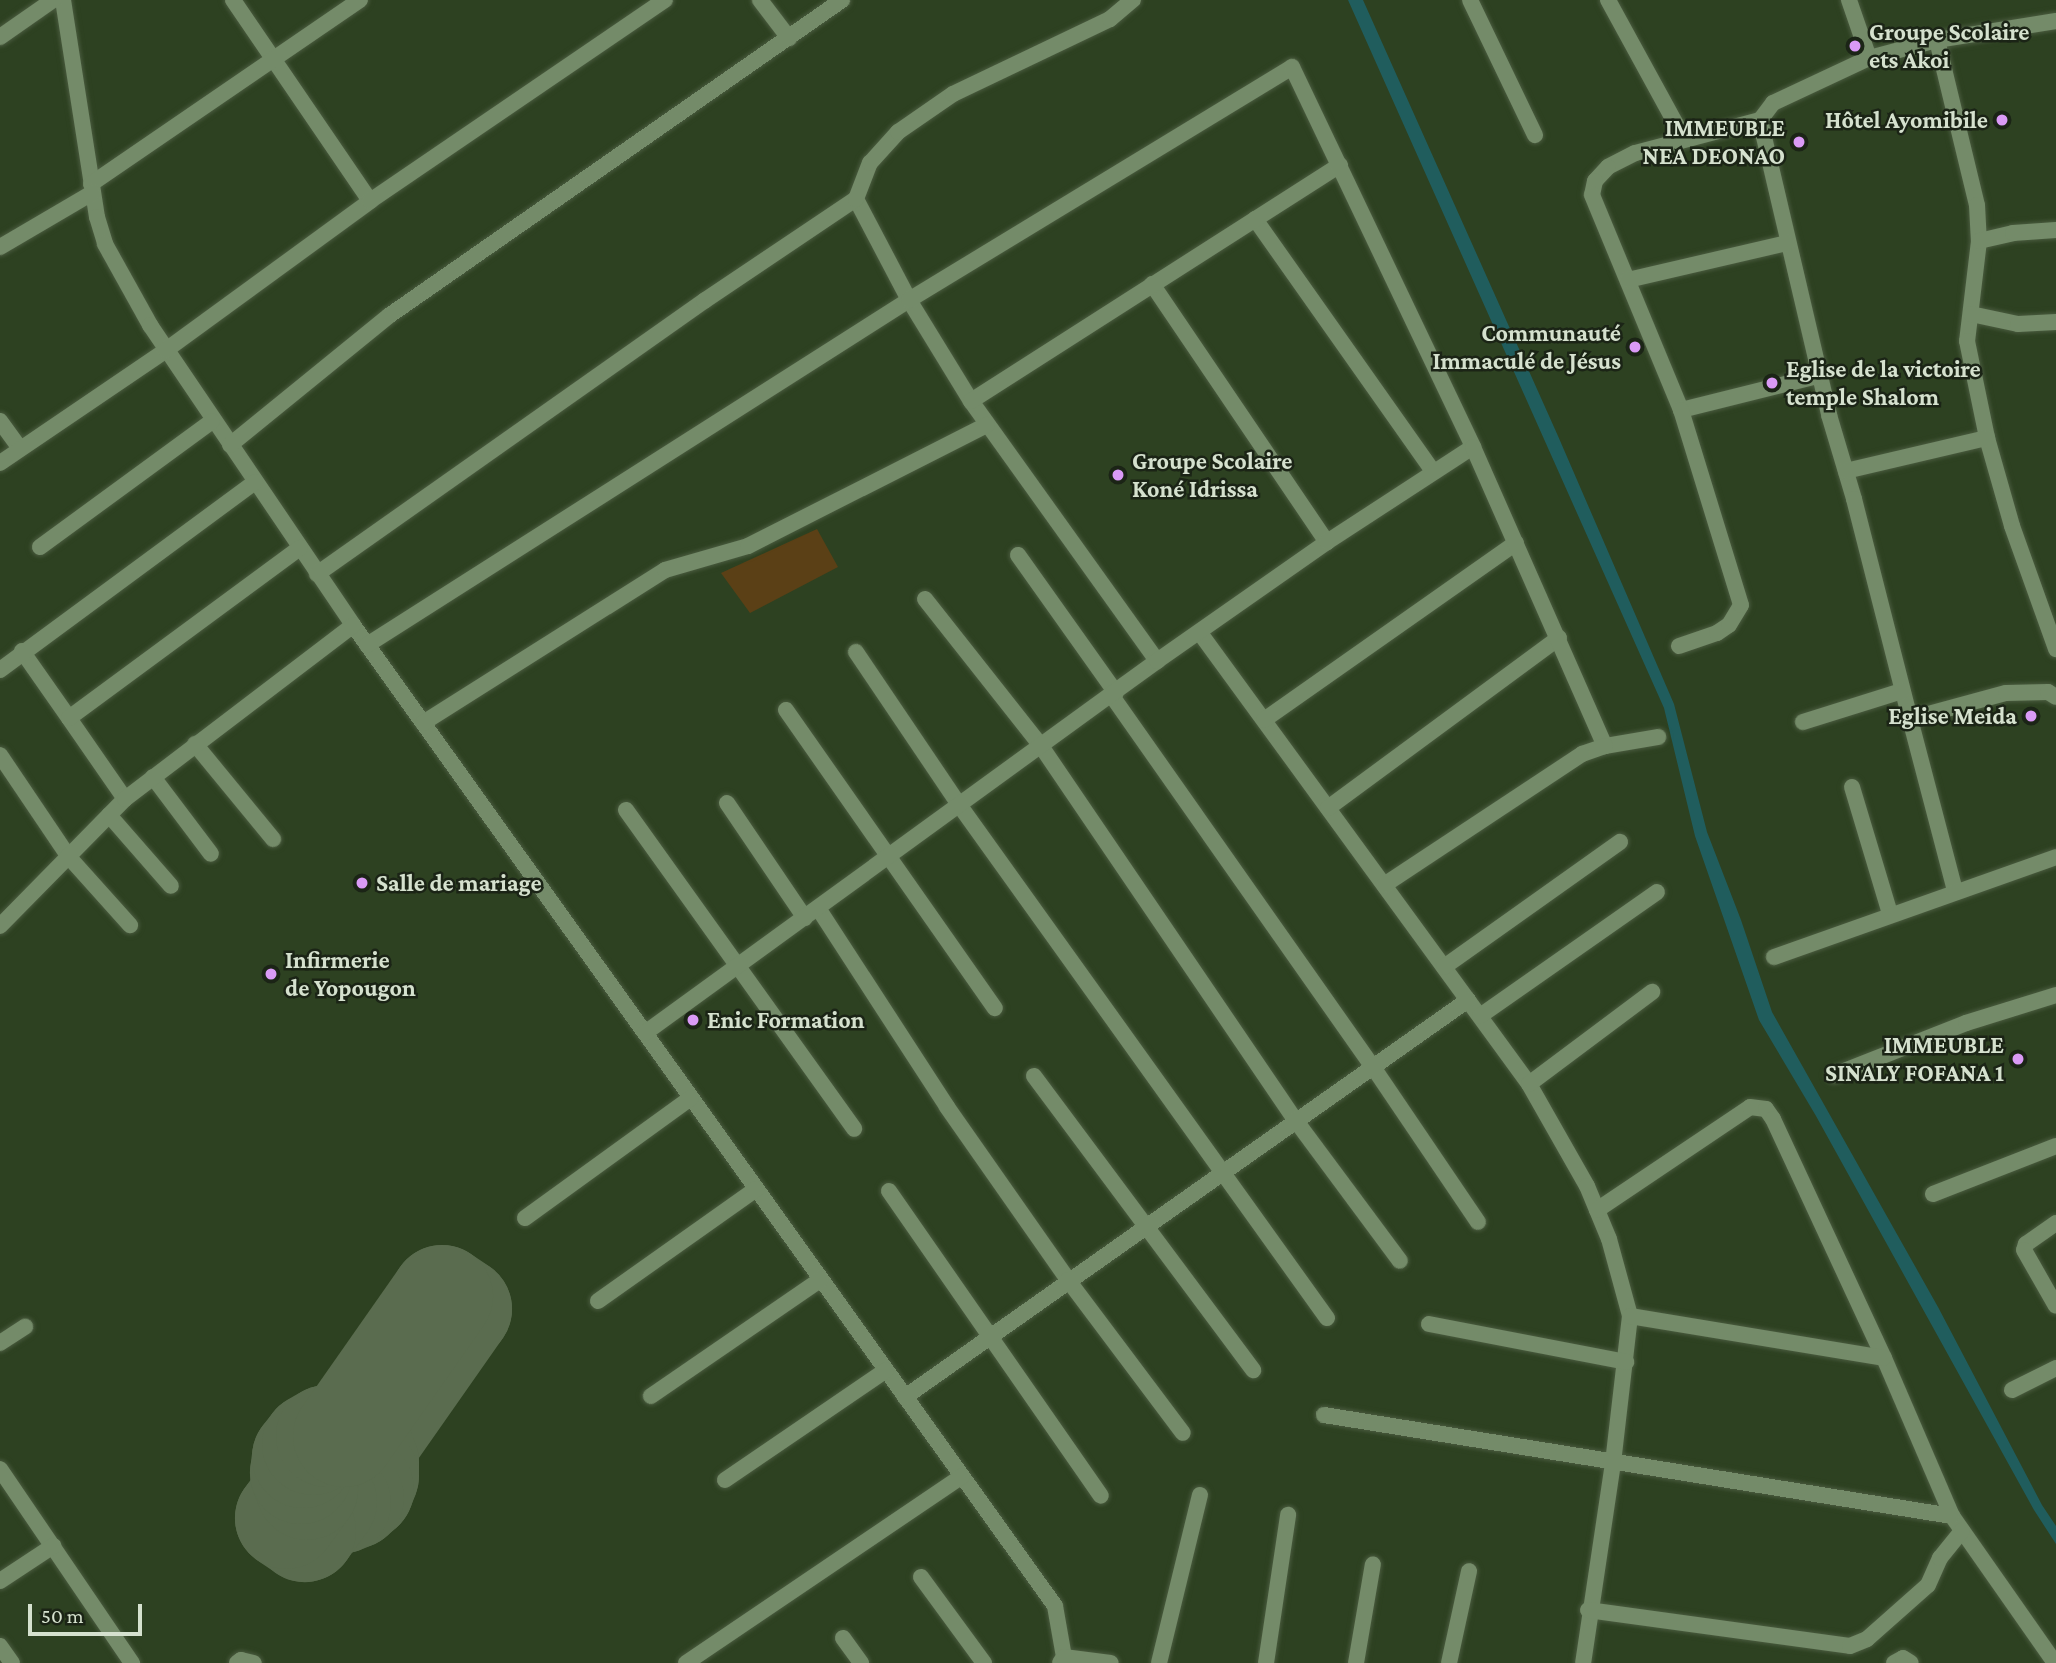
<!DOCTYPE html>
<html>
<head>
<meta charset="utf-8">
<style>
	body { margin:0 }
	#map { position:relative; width:2056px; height:1663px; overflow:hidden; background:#2d4121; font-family:"Crimson Pro",serif }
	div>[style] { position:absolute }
	.green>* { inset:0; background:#5b4016 }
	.water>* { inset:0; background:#205d5d }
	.runway>* { height:102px; margin:-51px; padding:0 51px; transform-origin:51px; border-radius:51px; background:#5a6c4f }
	.roads { filter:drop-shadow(0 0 2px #4a5b3f) drop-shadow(0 0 2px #4a5b3f) }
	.minor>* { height:16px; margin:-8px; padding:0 8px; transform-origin:8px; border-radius:8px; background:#748b69 }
	.dots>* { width:19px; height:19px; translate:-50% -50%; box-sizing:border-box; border:4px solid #1b2416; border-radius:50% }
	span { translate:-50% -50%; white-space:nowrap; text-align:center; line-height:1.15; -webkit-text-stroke:5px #1b2416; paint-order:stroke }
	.poi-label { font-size:24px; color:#d5e1ce; font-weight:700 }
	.left { translate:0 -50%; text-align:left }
	.right { translate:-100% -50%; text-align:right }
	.scale { position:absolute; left:28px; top:1604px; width:114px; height:32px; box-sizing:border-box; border:4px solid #d5e1ce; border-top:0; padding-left:9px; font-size:21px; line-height:24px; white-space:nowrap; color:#d5e1ce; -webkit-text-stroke:5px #1b2416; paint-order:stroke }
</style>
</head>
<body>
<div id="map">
	<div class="green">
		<i style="clip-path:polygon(817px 529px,838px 567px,750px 613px,721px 573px)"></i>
	</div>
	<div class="water">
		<i style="clip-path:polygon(1348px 0,1363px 0,1558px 436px,1674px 704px,1707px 832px,1741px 920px,1772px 1012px,1938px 1307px,2042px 1505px,2056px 1526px,2056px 1544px,2034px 1510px,1816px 1116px,1759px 1020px,1695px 836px,1664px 708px)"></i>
	</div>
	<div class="runway">
		<i style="left:442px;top:1296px;width:23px;rotate:34deg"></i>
		<i style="left:461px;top:1309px;width:171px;rotate:125deg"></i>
		<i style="left:363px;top:1449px;width:14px;rotate:69deg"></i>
		<i style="left:368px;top:1462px;width:14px;rotate:90deg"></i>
		<i style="left:368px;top:1476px;width:14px;rotate:111deg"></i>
		<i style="left:363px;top:1489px;width:13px;rotate:138deg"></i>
		<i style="left:353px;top:1498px;width:14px;rotate:159deg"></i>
		<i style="left:340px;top:1503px;width:14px;rotate:-176deg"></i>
		<i style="left:326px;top:1502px;width:36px;rotate:126deg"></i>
		<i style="left:305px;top:1531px;width:23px;rotate:-146deg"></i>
		<i style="left:286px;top:1518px;width:36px;rotate:-54deg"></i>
		<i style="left:307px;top:1489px;width:17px;rotate:-111deg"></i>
		<i style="left:301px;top:1473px;width:16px;rotate:-83deg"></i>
		<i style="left:303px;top:1457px;width:16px;rotate:-52deg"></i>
		<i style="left:313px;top:1444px;width:16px;rotate:-30deg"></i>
		<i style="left:327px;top:1436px;width:17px"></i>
		<i style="left:344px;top:1436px;width:171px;rotate:-55deg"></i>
	</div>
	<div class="roads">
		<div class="minor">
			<i style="left:63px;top:0;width:220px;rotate:81.1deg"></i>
			<i style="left:97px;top:217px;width:28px;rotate:73deg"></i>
			<i style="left:105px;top:244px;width:93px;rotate:60.9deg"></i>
			<i style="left:150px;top:325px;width:362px;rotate:55.9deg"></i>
			<i style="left:353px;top:625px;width:1206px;rotate:54.41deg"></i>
			<i style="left:1055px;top:1606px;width:52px;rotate:80deg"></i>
			<i style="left:1064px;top:1657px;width:7px;rotate:124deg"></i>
			<i style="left:233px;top:0;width:243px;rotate:55.7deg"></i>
			<i style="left:760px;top:0;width:48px;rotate:52.7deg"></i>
			<i style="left:1470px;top:0;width:150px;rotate:64.3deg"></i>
			<i style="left:1608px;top:0;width:158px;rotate:61.3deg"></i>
			<i style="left:1849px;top:0;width:61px;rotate:71deg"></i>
			<i style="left:2056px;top:21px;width:121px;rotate:170.9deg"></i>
			<i style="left:1937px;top:40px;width:70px;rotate:165.2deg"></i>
			<i style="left:1869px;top:58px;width:106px;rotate:154.9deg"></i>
			<i style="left:1773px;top:103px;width:21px;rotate:127deg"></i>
			<i style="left:1760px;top:120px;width:303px;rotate:76.8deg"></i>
			<i style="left:1829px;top:415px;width:88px;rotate:73.4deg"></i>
			<i style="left:1854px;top:499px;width:227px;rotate:75.7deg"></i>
			<i style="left:1910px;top:719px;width:99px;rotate:-15.2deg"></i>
			<i style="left:2006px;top:693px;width:42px;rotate:-1.4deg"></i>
			<i style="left:2048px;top:692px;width:9px;rotate:32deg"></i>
			<i style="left:0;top:37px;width:65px;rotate:-34.9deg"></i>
			<i style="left:1937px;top:40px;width:170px;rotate:76.4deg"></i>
			<i style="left:1977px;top:205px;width:36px;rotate:87deg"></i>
			<i style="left:1979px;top:241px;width:101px;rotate:96.8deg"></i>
			<i style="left:1967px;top:341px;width:99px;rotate:78.3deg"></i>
			<i style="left:1987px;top:438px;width:91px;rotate:74.1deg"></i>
			<i style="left:2012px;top:526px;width:131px;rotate:70.3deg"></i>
			<i style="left:1760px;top:120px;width:129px;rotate:165.2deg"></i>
			<i style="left:1635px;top:153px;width:30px;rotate:153deg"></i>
			<i style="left:1608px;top:167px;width:19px;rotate:133deg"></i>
			<i style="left:1595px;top:181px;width:14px;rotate:102deg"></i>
			<i style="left:1592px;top:195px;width:233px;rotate:67.5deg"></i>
			<i style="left:1681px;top:410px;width:144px;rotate:-14deg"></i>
			<i style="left:91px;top:184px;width:326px;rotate:-34.4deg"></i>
			<i style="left:856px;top:199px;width:114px;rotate:62.3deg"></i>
			<i style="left:909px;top:300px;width:119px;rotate:58.5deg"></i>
			<i style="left:971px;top:401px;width:320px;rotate:54.4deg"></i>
			<i style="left:1255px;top:219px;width:309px;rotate:54.8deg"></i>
			<i style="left:1979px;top:241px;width:35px;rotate:-13deg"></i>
			<i style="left:2013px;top:233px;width:43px;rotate:-4deg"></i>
			<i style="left:0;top:247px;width:107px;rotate:-30.4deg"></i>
			<i style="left:1628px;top:280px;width:163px;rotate:-13.1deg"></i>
			<i style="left:1152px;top:284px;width:312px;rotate:55.9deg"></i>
			<i style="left:1971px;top:314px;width:48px;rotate:12deg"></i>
			<i style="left:2018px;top:324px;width:38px;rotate:-3deg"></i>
			<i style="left:971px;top:401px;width:438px;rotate:-32.6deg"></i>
			<i style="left:0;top:421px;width:34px;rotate:54deg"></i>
			<i style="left:230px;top:445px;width:206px;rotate:-39.1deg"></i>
			<i style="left:390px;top:315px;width:551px;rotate:-34.87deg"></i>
			<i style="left:0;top:463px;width:201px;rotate:-34.2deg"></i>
			<i style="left:166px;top:350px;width:253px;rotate:-36.1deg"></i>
			<i style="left:370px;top:201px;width:357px;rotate:-34.3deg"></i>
			<i style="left:1846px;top:471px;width:145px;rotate:-13.2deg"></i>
			<i style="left:40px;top:547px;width:213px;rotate:-36.2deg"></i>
			<i style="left:1018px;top:555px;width:169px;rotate:54.6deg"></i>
			<i style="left:317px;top:574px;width:474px;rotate:-35.2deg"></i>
			<i style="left:704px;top:301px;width:183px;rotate:-33.9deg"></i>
			<i style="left:856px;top:199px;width:39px;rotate:-69deg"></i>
			<i style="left:870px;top:163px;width:42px;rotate:-47.9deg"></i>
			<i style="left:898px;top:132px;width:67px;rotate:-34.6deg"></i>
			<i style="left:953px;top:94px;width:174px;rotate:-25.5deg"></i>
			<i style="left:1110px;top:19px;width:30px;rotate:-40deg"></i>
			<i style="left:925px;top:599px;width:187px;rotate:51.7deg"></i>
			<i style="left:1041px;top:746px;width:453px;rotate:55.8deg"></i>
			<i style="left:1296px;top:1121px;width:174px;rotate:53.4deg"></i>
			<i style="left:1200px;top:633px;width:558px;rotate:53.89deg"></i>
			<i style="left:1529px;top:1084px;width:117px;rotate:60.4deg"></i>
			<i style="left:1587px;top:1186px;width:57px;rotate:67.5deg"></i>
			<i style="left:1609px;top:1239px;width:80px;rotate:74.7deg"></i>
			<i style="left:1630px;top:1316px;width:148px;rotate:96.6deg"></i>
			<i style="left:1613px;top:1463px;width:202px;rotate:98.5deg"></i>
			<i style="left:367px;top:645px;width:642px;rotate:-32.48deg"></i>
			<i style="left:909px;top:300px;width:448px;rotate:-31.3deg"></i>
			<i style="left:1292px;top:67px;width:421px;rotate:64.5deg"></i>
			<i style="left:1679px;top:646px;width:40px;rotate:-18.9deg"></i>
			<i style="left:1717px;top:633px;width:14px;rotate:-34deg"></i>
			<i style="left:1729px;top:625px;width:23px;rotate:-59deg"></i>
			<i style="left:1741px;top:605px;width:204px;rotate:-107.1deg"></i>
			<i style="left:22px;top:651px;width:82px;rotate:55deg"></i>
			<i style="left:856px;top:652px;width:186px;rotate:56deg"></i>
			<i style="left:960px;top:806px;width:630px;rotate:54.37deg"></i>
			<i style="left:0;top:670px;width:317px;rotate:-36.4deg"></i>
			<i style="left:1112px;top:696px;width:454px;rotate:54.9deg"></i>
			<i style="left:1373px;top:1067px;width:187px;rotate:55.9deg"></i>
			<i style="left:786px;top:710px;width:364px;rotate:55deg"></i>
			<i style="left:1910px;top:719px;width:178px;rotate:75.3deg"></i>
			<i style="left:1264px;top:720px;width:308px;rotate:-35.1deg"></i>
			<i style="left:1803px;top:722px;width:104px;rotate:-17.4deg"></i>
			<i style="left:423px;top:723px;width:286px;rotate:-32.3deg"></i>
			<i style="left:665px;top:570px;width:86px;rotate:-16.1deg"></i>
			<i style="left:748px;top:546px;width:268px;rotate:-26.9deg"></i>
			<i style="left:195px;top:744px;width:123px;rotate:50.6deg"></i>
			<i style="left:1605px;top:746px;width:54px;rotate:-9.6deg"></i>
			<i style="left:0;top:755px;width:122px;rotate:56deg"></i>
			<i style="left:68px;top:856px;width:93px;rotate:48.1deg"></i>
			<i style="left:153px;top:777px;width:96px;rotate:53deg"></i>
			<i style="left:1852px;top:787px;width:133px;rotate:73.3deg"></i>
			<i style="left:125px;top:799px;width:98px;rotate:-124.7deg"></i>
			<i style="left:69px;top:718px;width:287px;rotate:-36.4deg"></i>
			<i style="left:727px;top:803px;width:139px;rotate:55.9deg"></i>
			<i style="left:1328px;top:808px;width:287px;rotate:-36.4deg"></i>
			<i style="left:626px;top:810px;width:392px;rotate:54.4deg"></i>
			<i style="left:109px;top:815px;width:94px;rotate:48.9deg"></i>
			<i style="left:818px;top:908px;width:237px;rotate:57deg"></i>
			<i style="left:947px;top:1107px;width:211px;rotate:55deg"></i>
			<i style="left:1068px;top:1280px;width:191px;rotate:53.1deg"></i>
			<i style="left:0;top:926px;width:178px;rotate:-45.5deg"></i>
			<i style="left:125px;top:799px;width:287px;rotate:-37.3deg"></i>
			<i style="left:1774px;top:957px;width:299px;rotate:-19.5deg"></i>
			<i style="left:1444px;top:967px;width:216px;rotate:-35.4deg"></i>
			<i style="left:1480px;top:1016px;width:216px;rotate:-35deg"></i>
			<i style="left:645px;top:1033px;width:633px;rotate:-36deg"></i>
			<i style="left:1157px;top:661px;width:208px;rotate:-35deg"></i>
			<i style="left:1327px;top:542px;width:174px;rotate:-33.1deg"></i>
			<i style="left:1473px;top:447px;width:327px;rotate:66.2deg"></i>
			<i style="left:1605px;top:746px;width:24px;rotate:161deg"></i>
			<i style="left:1582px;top:754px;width:237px;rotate:146.5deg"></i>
			<i style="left:1834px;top:1075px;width:142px;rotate:-21.5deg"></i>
			<i style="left:1966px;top:1023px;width:94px;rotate:-17.3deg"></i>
			<i style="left:1034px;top:1076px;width:367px;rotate:53.3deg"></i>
			<i style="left:1529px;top:1084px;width:154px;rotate:-36.8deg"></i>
			<i style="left:889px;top:1191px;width:371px;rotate:55.2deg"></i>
			<i style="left:1933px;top:1194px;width:132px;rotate:-21.3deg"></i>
			<i style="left:1597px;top:1210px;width:184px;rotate:-33.9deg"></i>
			<i style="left:1750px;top:1107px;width:16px;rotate:7deg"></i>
			<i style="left:1766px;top:1109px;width:12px;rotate:55deg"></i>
			<i style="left:1773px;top:1119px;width:264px;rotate:65.1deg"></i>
			<i style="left:1884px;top:1358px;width:172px;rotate:66.7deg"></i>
			<i style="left:1952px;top:1516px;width:179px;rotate:55deg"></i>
			<i style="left:525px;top:1218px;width:205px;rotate:-35.9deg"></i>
			<i style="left:2056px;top:1223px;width:37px;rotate:145deg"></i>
			<i style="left:2026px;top:1244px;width:6px;rotate:108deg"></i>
			<i style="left:2024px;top:1250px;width:64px;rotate:60.3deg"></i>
			<i style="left:598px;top:1301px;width:194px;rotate:-35.3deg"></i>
			<i style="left:1630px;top:1316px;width:257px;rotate:9.4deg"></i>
			<i style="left:1429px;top:1324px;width:201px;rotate:10.9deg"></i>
			<i style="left:0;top:1343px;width:30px;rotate:-33deg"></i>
			<i style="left:2012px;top:1390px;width:49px;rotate:-26.6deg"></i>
			<i style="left:651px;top:1396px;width:206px;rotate:-34.5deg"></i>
			<i style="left:905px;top:1397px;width:689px;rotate:-35.19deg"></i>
			<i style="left:1324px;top:1415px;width:636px;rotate:9.14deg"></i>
			<i style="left:0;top:1469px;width:235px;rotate:55.8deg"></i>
			<i style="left:725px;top:1480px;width:195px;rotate:-34.3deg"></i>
			<i style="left:921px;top:1577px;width:107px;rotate:53.8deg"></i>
			<i style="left:0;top:1581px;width:64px;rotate:-33.4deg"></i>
			<i style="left:1588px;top:1610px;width:264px;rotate:7.8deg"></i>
			<i style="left:1850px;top:1646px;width:18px;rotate:-22deg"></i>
			<i style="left:1867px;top:1639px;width:81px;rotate:-41.5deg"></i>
			<i style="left:1928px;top:1585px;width:30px;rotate:-66deg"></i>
			<i style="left:1940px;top:1558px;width:35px;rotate:-51deg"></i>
			<i style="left:843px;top:1638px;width:31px;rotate:54deg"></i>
			<i style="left:0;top:1646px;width:21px;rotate:55deg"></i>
			<i style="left:1064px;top:1657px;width:47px;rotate:7.3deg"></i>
			<i style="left:237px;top:1663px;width:5px;rotate:-37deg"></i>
			<i style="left:241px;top:1660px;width:13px;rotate:13deg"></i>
			<i style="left:686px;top:1663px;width:333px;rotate:-34.1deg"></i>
			<i style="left:1159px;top:1663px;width:173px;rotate:-76.3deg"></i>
			<i style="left:1266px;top:1663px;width:150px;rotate:-81.5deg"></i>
			<i style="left:1356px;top:1663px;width:100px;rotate:-80.3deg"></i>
			<i style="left:1449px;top:1663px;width:94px;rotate:-77.7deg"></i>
			<i style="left:1894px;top:1663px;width:10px;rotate:-29deg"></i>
			<i style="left:1903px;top:1658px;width:9px;rotate:32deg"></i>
		</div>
	</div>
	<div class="dots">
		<i style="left:1855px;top:46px;background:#da9af6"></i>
		<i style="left:2002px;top:120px;background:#da9af6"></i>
		<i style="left:1799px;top:142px;background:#da9af6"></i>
		<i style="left:1635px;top:347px;background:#da9af6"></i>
		<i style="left:1772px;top:383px;background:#da9af6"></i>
		<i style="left:1118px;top:475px;background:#da9af6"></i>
		<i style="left:2031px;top:716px;background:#da9af6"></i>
		<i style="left:362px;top:883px;background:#da9af6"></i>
		<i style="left:271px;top:974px;background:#da9af6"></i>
		<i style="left:693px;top:1020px;background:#da9af6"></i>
		<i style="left:2018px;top:1059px;background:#da9af6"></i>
	</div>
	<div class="poi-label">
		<span class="left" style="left:1869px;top:46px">Groupe Scolaire<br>ets Akoi</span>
		<span class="right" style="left:1988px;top:120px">Hôtel Ayomibile</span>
		<span class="right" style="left:1785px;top:142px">IMMEUBLE<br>NEA DEONAO</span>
		<span class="right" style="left:1621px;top:347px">Communauté<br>Immaculé de Jésus</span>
		<span class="left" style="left:1786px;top:383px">Eglise de la victoire<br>temple Shalom</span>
		<span class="left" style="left:1132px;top:475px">Groupe Scolaire<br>Koné Idrissa</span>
		<span class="right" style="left:2017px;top:716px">Eglise Meida</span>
		<span class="left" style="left:376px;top:883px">Salle de mariage</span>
		<span class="left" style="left:285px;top:974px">Infirmerie<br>de Yopougon</span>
		<span class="left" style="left:707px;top:1020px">Enic Formation</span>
		<span class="right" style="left:2004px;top:1059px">IMMEUBLE<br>SINALY FOFANA 1</span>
	</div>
	<div class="scale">50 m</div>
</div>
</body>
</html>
